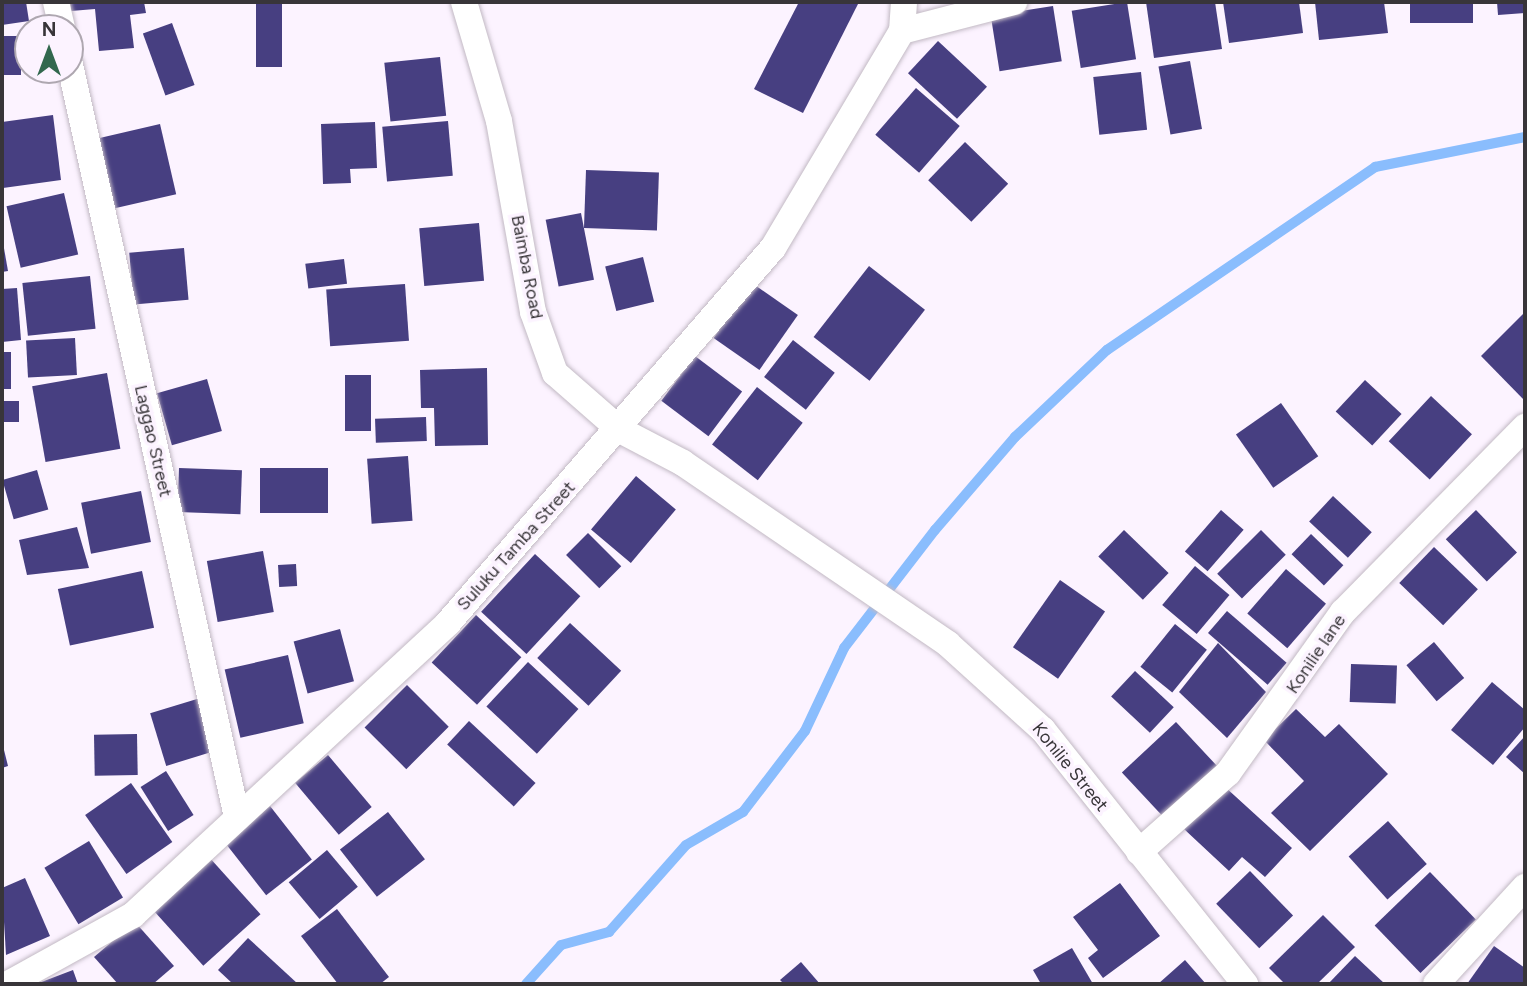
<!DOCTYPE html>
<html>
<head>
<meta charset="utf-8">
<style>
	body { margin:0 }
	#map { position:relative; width:1527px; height:986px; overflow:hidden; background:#fcf3ff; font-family:Figtree,sans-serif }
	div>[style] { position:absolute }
	.stream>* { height:10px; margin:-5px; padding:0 5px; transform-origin:5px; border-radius:5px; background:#8abdfd }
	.building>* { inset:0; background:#473f81; transform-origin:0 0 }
	.roads { filter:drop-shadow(0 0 2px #c2b9c4) drop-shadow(0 0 2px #c2b9c4) }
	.street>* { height:26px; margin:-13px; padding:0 13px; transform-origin:13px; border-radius:13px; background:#fff }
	span { translate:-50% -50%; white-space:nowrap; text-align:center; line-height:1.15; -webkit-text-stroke:7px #fcf3ff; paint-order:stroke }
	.street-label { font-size:18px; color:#383539 }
	.frame { position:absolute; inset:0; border:4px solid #383539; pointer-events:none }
	.north { position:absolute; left:14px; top:14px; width:70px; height:70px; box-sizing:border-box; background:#fcf3ff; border:2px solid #aea7b0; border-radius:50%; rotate:0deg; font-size:19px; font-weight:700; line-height:28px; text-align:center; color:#383539 }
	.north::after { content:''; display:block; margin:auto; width:24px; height:32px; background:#32684e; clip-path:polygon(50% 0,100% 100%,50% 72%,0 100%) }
</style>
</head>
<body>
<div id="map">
	<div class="stream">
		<i style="left:526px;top:984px;width:52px;rotate:-48.1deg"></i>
		<i style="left:561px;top:945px;width:50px;rotate:-15.2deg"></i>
		<i style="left:609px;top:932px;width:116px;rotate:-48.5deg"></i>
		<i style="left:686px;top:845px;width:66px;rotate:-30.1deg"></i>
		<i style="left:743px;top:812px;width:102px;rotate:-52.6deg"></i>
		<i style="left:805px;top:731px;width:92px;rotate:-64.8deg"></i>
		<i style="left:844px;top:648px;width:149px;rotate:-52.4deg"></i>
		<i style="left:935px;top:530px;width:123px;rotate:-49.3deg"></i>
		<i style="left:1015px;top:437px;width:127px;rotate:-43.4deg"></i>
		<i style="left:1107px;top:350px;width:325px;rotate:-34.3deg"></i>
		<i style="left:1375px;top:167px;width:153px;rotate:-11.3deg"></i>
	</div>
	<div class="building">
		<i style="clip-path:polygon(2px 2px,26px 2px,29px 21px,2px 25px)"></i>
		<i style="clip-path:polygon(70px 2px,144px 2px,146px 13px,130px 15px,134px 48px,99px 51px,95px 9px,71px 11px)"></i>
		<i style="left:256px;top:2px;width:26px;height:65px"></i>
		<i style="clip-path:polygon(799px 2px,859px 2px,803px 113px,754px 89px)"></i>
		<i style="left:1127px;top:2px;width:58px;height:56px;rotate:81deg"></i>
		<i style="clip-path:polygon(1146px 2px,1215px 2px,1222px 49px,1154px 58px)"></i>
		<i style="clip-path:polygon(1223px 2px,1299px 2px,1303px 33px,1229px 43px)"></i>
		<i style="clip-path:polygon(1315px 2px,1384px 2px,1388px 33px,1319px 40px)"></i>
		<i style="left:1410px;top:2px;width:63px;height:21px"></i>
		<i style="clip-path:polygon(1497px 2px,1525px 2px,1525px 13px,1498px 15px)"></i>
		<i style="left:1053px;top:6px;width:56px;height:63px;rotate:81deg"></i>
		<i style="left:172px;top:23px;width:66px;height:31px;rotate:70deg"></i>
		<i style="left:2px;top:36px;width:19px;height:39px"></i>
		<i style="left:938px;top:41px;width:67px;height:44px;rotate:43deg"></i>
		<i style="left:440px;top:57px;width:59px;height:56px;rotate:84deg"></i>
		<i style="left:1190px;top:61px;width:69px;height:32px;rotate:80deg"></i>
		<i style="left:1141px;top:72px;width:58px;height:48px;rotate:84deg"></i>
		<i style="left:916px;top:88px;width:58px;height:62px;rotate:41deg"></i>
		<i style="clip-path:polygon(53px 115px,61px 180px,3px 188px,2px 122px)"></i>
		<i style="left:448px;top:121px;width:55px;height:66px;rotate:85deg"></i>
		<i style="clip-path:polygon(375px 122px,377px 168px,350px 169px,351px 183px,323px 184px,321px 124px)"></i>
		<i style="left:160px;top:124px;width:72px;height:63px;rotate:77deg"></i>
		<i style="left:965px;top:142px;width:60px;height:53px;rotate:44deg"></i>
		<i style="left:586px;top:170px;width:73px;height:58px;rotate:2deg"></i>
		<i style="left:64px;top:193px;width:63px;height:59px;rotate:77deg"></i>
		<i style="left:581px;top:213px;width:68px;height:36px;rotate:79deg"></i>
		<i style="left:479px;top:223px;width:58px;height:60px;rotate:85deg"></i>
		<i style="clip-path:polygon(2px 237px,8px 271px,2px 272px)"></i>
		<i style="left:184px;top:248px;width:52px;height:55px;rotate:85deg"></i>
		<i style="left:643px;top:257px;width:46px;height:39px;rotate:76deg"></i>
		<i style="left:344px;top:259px;width:25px;height:39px;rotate:83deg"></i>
		<i style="left:869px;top:266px;width:71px;height:90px;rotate:38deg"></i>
		<i style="left:90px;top:276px;width:53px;height:68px;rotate:84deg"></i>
		<i style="left:752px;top:283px;width:56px;height:67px;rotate:35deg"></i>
		<i style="left:405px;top:284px;width:57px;height:79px;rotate:86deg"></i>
		<i style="clip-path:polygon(17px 288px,21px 340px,2px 342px,2px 289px)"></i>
		<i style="clip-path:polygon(1525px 312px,1525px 401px,1481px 356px)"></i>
		<i style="left:75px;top:338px;width:37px;height:49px;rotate:87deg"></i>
		<i style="left:793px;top:340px;width:53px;height:47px;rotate:38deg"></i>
		<i style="left:2px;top:352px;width:9px;height:37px"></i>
		<i style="left:695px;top:356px;width:59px;height:56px;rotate:37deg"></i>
		<i style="clip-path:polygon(487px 368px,488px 445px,435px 446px,434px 408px,421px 408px,420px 370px)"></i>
		<i style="left:107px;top:373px;width:77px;height:76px;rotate:80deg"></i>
		<i style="left:371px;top:375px;width:56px;height:26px;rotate:90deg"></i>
		<i style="left:207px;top:379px;width:54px;height:52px;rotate:74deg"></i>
		<i style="left:1365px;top:380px;width:50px;height:43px;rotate:43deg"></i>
		<i style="left:757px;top:387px;width:58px;height:73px;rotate:38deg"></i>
		<i style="left:1431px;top:396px;width:56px;height:62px;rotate:43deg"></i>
		<i style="left:2px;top:401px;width:17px;height:21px"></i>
		<i style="left:1281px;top:403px;width:65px;height:55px;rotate:55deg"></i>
		<i style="left:426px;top:417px;width:24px;height:51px;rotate:88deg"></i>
		<i style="left:408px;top:456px;width:65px;height:41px;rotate:86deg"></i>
		<i style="left:179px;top:468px;width:63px;height:44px;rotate:2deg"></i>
		<i style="left:260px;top:468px;width:68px;height:45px"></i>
		<i style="left:37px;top:470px;width:41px;height:36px;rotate:74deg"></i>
		<i style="left:636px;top:476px;width:52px;height:70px;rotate:40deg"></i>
		<i style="left:141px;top:491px;width:52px;height:61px;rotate:79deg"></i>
		<i style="left:1333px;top:496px;width:53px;height:35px;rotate:43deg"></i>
		<i style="left:1221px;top:510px;width:30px;height:55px;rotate:41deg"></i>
		<i style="left:1476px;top:510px;width:59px;height:42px;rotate:46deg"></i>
		<i style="clip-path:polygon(77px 527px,89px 568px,27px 575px,19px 540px)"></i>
		<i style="left:1124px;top:530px;width:62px;height:37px;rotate:44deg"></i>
		<i style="left:1261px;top:530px;width:35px;height:62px;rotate:45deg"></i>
		<i style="left:588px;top:533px;width:47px;height:31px;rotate:45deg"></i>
		<i style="left:1311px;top:534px;width:45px;height:28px;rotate:44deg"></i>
		<i style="left:1434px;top:547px;width:61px;height:50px;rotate:44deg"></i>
		<i style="left:263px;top:551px;width:62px;height:57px;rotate:80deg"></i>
		<i style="left:535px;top:554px;width:62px;height:79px;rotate:43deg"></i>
		<i style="left:296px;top:564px;width:22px;height:18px;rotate:87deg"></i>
		<i style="left:1195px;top:566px;width:45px;height:51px;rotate:40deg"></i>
		<i style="left:1286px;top:569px;width:53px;height:59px;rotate:41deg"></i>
		<i style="left:142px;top:571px;width:58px;height:86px;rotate:78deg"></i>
		<i style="left:1060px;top:580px;width:55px;height:82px;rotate:35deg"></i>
		<i style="left:1227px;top:611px;width:79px;height:29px;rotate:41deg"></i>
		<i style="left:476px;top:615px;width:62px;height:65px;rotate:43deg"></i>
		<i style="left:570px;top:623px;width:70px;height:48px;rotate:43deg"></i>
		<i style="left:1175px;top:624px;width:41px;height:55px;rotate:39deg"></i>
		<i style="left:340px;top:629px;width:54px;height:48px;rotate:75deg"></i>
		<i style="left:1434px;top:642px;width:47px;height:36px;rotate:50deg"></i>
		<i style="clip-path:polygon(1218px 643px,1266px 692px,1227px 738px,1179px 692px)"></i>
		<i style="left:288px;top:655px;width:70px;height:65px;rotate:77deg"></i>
		<i style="left:528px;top:662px;width:69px;height:61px;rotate:43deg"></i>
		<i style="left:1351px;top:664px;width:46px;height:38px;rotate:2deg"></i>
		<i style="left:1135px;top:671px;width:53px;height:35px;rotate:43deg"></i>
		<i style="clip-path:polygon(1492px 682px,1525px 710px,1525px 727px,1493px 765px,1451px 730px)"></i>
		<i style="left:407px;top:685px;width:59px;height:60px;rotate:45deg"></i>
		<i style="left:197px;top:699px;width:55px;height:49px;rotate:73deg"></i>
		<i style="clip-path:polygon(1296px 709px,1325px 737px,1339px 724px,1388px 774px,1310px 851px,1271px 813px,1304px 781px,1264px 740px)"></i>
		<i style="left:469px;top:721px;width:91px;height:32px;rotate:43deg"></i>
		<i style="left:1176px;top:722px;width:65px;height:74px;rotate:47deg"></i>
		<i style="left:137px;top:734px;width:41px;height:43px;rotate:89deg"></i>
		<i style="clip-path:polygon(1525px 736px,1525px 774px,1506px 757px)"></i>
		<i style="clip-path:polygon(2px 742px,8px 766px,2px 768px)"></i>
		<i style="left:328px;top:755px;width:68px;height:43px;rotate:50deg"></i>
		<i style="left:166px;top:771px;width:52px;height:30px;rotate:58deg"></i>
		<i style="left:131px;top:783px;width:72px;height:56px;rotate:55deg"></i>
		<i style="clip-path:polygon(1224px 786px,1292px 848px,1265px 877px,1242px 857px,1229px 871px,1184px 829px)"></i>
		<i style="left:270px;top:806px;width:68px;height:58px;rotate:52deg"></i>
		<i style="left:388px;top:812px;width:60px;height:61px;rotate:52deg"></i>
		<i style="left:1388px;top:821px;width:58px;height:53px;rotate:48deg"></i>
		<i style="left:89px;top:841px;width:66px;height:52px;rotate:59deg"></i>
		<i style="left:327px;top:850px;width:48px;height:50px;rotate:50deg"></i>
		<i style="left:209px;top:857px;width:77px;height:77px;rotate:48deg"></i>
		<i style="left:1250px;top:871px;width:62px;height:47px;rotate:46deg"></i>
		<i style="left:1430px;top:872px;width:66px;height:77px;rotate:46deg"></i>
		<i style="clip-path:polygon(25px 878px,50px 936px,6px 955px,2px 888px)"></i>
		<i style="clip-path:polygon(1120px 883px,1160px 936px,1103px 978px,1088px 958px,1098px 950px,1073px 917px)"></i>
		<i style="clip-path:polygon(337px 909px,389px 977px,380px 984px,338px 984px,301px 936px)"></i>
		<i style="clip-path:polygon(1323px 915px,1355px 947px,1317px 984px,1285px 984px,1269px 968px)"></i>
		<i style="clip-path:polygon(135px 922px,174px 966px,153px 984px,118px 984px,94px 957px)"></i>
		<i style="clip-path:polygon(248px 938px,298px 984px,233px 984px,218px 970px)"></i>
		<i style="clip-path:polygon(1494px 946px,1525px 968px,1525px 984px,1467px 984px)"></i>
		<i style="clip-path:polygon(1072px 948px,1093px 984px,1041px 984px,1033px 970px)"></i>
		<i style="clip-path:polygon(1355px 956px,1385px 984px,1328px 984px)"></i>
		<i style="clip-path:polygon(1185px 960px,1206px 984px,1158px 984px)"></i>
		<i style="clip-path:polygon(801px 962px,820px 984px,784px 984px,780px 980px)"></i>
		<i style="clip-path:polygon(73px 970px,78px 984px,36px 984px)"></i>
	</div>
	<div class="roads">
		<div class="street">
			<i style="left:56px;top:2px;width:27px;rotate:77deg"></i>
			<i style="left:464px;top:2px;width:124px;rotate:73.6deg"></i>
			<i style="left:499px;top:121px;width:194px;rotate:79.9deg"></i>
			<i style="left:533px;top:312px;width:65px;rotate:70.2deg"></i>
			<i style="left:555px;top:373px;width:86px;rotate:41.2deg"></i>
			<i style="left:620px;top:430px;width:71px;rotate:27.6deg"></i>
			<i style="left:683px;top:463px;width:321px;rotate:34.3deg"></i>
			<i style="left:948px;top:644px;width:128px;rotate:42.2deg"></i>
			<i style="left:1043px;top:730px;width:325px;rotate:51.5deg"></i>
			<i style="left:902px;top:31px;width:116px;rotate:-14.5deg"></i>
			<i style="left:70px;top:65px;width:770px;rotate:77.48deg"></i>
			<i style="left:1139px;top:852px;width:119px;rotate:-41.6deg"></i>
			<i style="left:1228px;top:773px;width:198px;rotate:-54.5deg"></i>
			<i style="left:1343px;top:612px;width:260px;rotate:-45.5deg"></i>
			<i style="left:8px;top:984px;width:143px;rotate:-28.9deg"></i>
			<i style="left:133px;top:915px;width:430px;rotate:-42.8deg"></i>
			<i style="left:448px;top:623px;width:496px;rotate:-49.1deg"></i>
			<i style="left:773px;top:248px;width:252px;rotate:-59.3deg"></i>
			<i style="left:902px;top:31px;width:29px;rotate:-86deg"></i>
			<i style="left:1436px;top:984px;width:132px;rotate:-47.5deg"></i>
		</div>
	</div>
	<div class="street-label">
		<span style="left:527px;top:267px;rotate:79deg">Baimba Road</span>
		<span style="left:153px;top:441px;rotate:77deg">Laggao Street</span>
		<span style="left:516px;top:546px;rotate:-48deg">Suluku Tamba Street</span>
		<span style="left:1316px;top:654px;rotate:-56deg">Konilie lane</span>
		<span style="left:1070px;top:767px;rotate:51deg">Konilie Street</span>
	</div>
	<div class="frame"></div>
	<div class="north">N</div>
</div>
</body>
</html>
